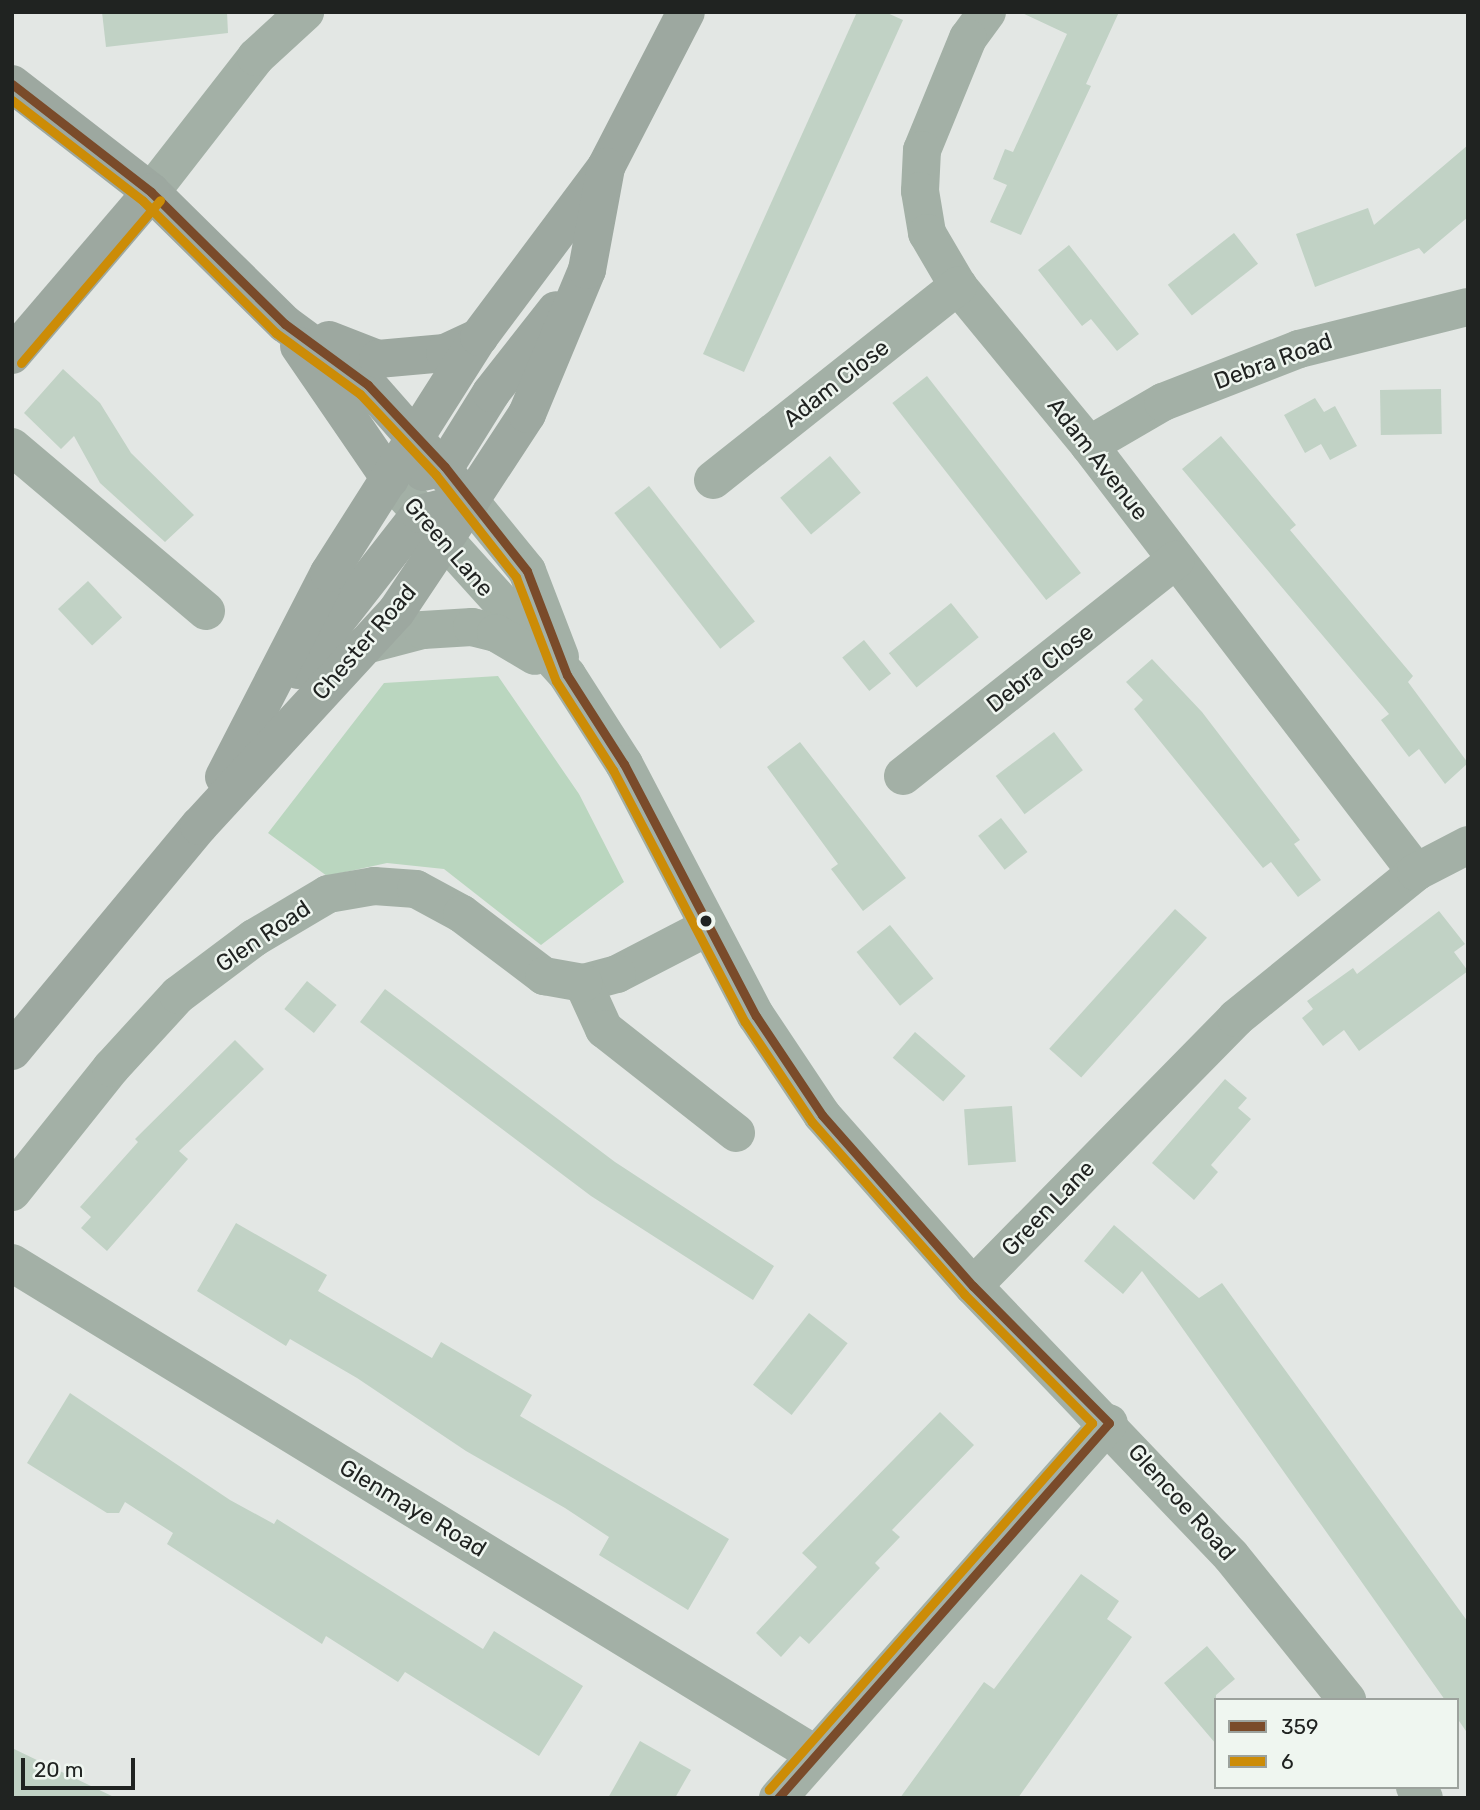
<!DOCTYPE html>
<html>
<head>
<meta charset="utf-8">
<style>
	body { margin:0 }
	#map { position:relative; width:1480px; height:1810px; overflow:hidden; background:#e3e7e4; font-family:Rubik,sans-serif }
	div>[style] { position:absolute }
	.green>* { inset:0; background:#bad6bf }
	.building>* { inset:0; background:#c1d2c5; transform-origin:0 0 }
	.minor>* { height:38px; margin:-19px; padding:0 19px; transform-origin:19px; border-radius:19px; background:#a3b0a6 }
	.major>* { height:38px; margin:-19px; padding:0 19px; transform-origin:19px; border-radius:19px; background:#9da8a0 }
	.bus-1>* { height:9px; margin:-4.5px; padding:0 4.5px; transform-origin:4.5px; border-radius:4.5px; background:#7a4b2a }
	.bus-2>* { height:9px; margin:-4.5px; padding:0 4.5px; transform-origin:4.5px; border-radius:4.5px; background:#cc8c07 }
	.dots>* { width:19px; height:19px; translate:-50% -50%; box-sizing:border-box; border:4px solid #eff6f0; border-radius:50% }
	span { translate:-50% -50%; white-space:nowrap; text-align:center; line-height:1.15; -webkit-text-stroke:5px #eff6f0; paint-order:stroke }
	.street-label { font-size:23px; color:#202321 }
	.frame { position:absolute; inset:0; border:14px solid #202321; pointer-events:none }
	.legend { position:absolute; left:1214px; top:1698px; width:245px; height:91px; box-sizing:border-box; background:#eff6f0; border:2px solid #9ca29d; margin:0; padding:9px 12px; list-style:none; font-size:21px; color:#202321 }
	.legend li { display:flex; align-items:center; gap:14px; height:35px }
	.legend b { width:35px; border:2px solid #9ca29d }
	.scale { position:absolute; left:21px; top:1758px; width:114px; height:32px; box-sizing:border-box; border:4px solid #202321; border-top:0; padding-left:9px; font-size:21px; line-height:24px; white-space:nowrap; color:#202321; -webkit-text-stroke:5px #eff6f0; paint-order:stroke }
</style>
</head>
<body>
<div id="map">
	<div class="green">
		<i style="clip-path:polygon(498px 676px,579px 794px,624px 882px,541px 945px,444px 869px,387px 863px,327px 876px,268px 833px,384px 683px)"></i>
	</div>
	<div class="building">
		<i style="clip-path:polygon(102px 12px,227px 12px,228px 33px,106px 47px)"></i>
		<i style="clip-path:polygon(857px 12px,885px 12px,903px 20px,744px 372px,703px 354px)"></i>
		<i style="clip-path:polygon(1020px 12px,1119px 12px,1086px 84px,1091px 86px,1021px 235px,990px 222px,1007px 185px,993px 179px,1005px 149px,1013px 152px,1067px 34px)"></i>
		<i style="clip-path:polygon(1468px 145px,1468px 217px,1424px 254px,1419px 248px,1315px 287px,1296px 234px,1368px 208px,1374px 225px)"></i>
		<i style="left:1234px;top:233px;width:39px;height:84px;rotate:52deg"></i>
		<i style="clip-path:polygon(1069px 245px,1139px 334px,1117px 351px,1091px 319px,1082px 326px,1038px 270px)"></i>
		<i style="clip-path:polygon(63px 369px,100px 403px,131px 453px,194px 515px,165px 542px,100px 483px,74px 436px,61px 449px,24px 413px)"></i>
		<i style="left:927px;top:376px;width:250px;height:44px;rotate:52deg"></i>
		<i style="left:1441px;top:389px;width:45px;height:61px;rotate:89deg"></i>
		<i style="clip-path:polygon(1315px 398px,1324px 412px,1335px 406px,1357px 446px,1330px 460px,1321px 444px,1305px 453px,1284px 415px)"></i>
		<i style="clip-path:polygon(1221px 436px,1296px 525px,1290px 530px,1413px 676px,1408px 682px,1468px 763px,1445px 784px,1419px 749px,1409px 757px,1381px 720px,1389px 714px,1182px 469px)"></i>
		<i style="left:830px;top:456px;width:48px;height:65px;rotate:50deg"></i>
		<i style="left:649px;top:486px;width:172px;height:44px;rotate:52deg"></i>
		<i style="left:88px;top:581px;width:50px;height:41px;rotate:47deg"></i>
		<i style="left:951px;top:603px;width:44px;height:80px;rotate:51deg"></i>
		<i style="left:864px;top:640px;width:43px;height:28px;rotate:51deg"></i>
		<i style="clip-path:polygon(1152px 659px,1202px 712px,1300px 840px,1294px 844px,1321px 880px,1298px 897px,1271px 862px,1263px 868px,1134px 709px,1143px 700px,1126px 682px)"></i>
		<i style="left:1054px;top:732px;width:48px;height:73px;rotate:53deg"></i>
		<i style="clip-path:polygon(800px 742px,906px 878px,863px 911px,831px 869px,838px 864px,767px 767px)"></i>
		<i style="left:1001px;top:818px;width:43px;height:29px;rotate:52deg"></i>
		<i style="left:1175px;top:909px;width:43px;height:188px;rotate:42deg"></i>
		<i style="clip-path:polygon(1439px 911px,1465px 944px,1454px 952px,1468px 971px,1359px 1051px,1344px 1030px,1323px 1046px,1302px 1018px,1313px 1009px,1307px 1001px,1353px 968px,1357px 974px)"></i>
		<i style="left:890px;top:925px;width:69px;height:43px;rotate:51deg"></i>
		<i style="left:307px;top:981px;width:38px;height:36px;rotate:39deg"></i>
		<i style="clip-path:polygon(385px 989px,615px 1162px,774px 1266px,753px 1300px,591px 1196px,360px 1022px)"></i>
		<i style="left:915px;top:1032px;width:67px;height:34px;rotate:41deg"></i>
		<i style="clip-path:polygon(235px 1040px,264px 1069px,179px 1151px,188px 1159px,107px 1251px,81px 1228px,91px 1217px,80px 1207px,138px 1142px,135px 1139px)"></i>
		<i style="clip-path:polygon(1225px 1079px,1247px 1098px,1238px 1108px,1251px 1119px,1211px 1165px,1218px 1172px,1194px 1200px,1152px 1163px)"></i>
		<i style="left:1012px;top:1106px;width:56px;height:48px;rotate:86deg"></i>
		<i style="clip-path:polygon(236px 1223px,327px 1275px,318px 1291px,432px 1358px,441px 1342px,532px 1395px,520px 1416px,729px 1539px,688px 1610px,599px 1555px,609px 1537px,565px 1508px,466px 1451px,357px 1378px,290px 1339px,286px 1346px,197px 1291px)"></i>
		<i style="clip-path:polygon(1114px 1225px,1199px 1298px,1222px 1283px,1468px 1622px,1468px 1734px,1457px 1718px,1457px 1700px,1445px 1700px,1142px 1271px,1123px 1294px,1084px 1261px)"></i>
		<i style="left:809px;top:1313px;width:49px;height:91px;rotate:38deg"></i>
		<i style="clip-path:polygon(70px 1393px,230px 1500px,274px 1524px,277px 1519px,483px 1649px,494px 1631px,583px 1686px,539px 1756px,405px 1672px,398px 1682px,326px 1636px,322px 1644px,167px 1544px,173px 1533px,125px 1502px,119px 1513px,107px 1513px,27px 1463px)"></i>
		<i style="clip-path:polygon(940px 1412px,974px 1445px,892px 1530px,900px 1537px,875px 1563px,880px 1568px,809px 1644px,800px 1636px,781px 1657px,756px 1633px,817px 1567px,802px 1553px)"></i>
		<i style="clip-path:polygon(1081px 1574px,1119px 1601px,1107px 1619px,1132px 1637px,1018px 1798px,900px 1798px,984px 1682px,994px 1689px)"></i>
		<i style="clip-path:polygon(1207px 1646px,1235px 1679px,1216px 1695px,1216px 1744px,1164px 1683px)"></i>
		<i style="clip-path:polygon(640px 1741px,691px 1770px,675px 1798px,608px 1798px)"></i>
		<i style="clip-path:polygon(12px 1748px,41px 1762px,116px 1798px,12px 1798px)"></i>
	</div>
	<div class="minor">
		<i style="left:987px;top:12px;width:32px;rotate:126deg"></i>
		<i style="left:968px;top:38px;width:121px;rotate:112.3deg"></i>
		<i style="left:922px;top:150px;width:41px;rotate:92.8deg"></i>
		<i style="left:920px;top:191px;width:43px;rotate:80.5deg"></i>
		<i style="left:927px;top:233px;width:61px;rotate:59.7deg"></i>
		<i style="left:958px;top:286px;width:206px;rotate:50.5deg"></i>
		<i style="left:1089px;top:445px;width:538px;rotate:52.55deg"></i>
		<i style="left:151px;top:192px;width:171px;rotate:-52.1deg"></i>
		<i style="left:256px;top:57px;width:67px;rotate:-42.6deg"></i>
		<i style="left:1089px;top:445px;width:86px;rotate:-30.2deg"></i>
		<i style="left:1163px;top:402px;width:146px;rotate:-21.3deg"></i>
		<i style="left:1299px;top:349px;width:174px;rotate:-14deg"></i>
		<i style="left:12px;top:447px;width:254px;rotate:40.2deg"></i>
		<i style="left:390px;top:479px;width:264px;rotate:47.9deg"></i>
		<i style="left:567px;top:675px;width:106px;rotate:57.4deg"></i>
		<i style="left:624px;top:764px;width:284px;rotate:62.4deg"></i>
		<i style="left:756px;top:1016px;width:119px;rotate:56.3deg"></i>
		<i style="left:822px;top:1115px;width:228px;rotate:48.6deg"></i>
		<i style="left:973px;top:1286px;width:373px;rotate:46.3deg"></i>
		<i style="left:1231px;top:1556px;width:185px;rotate:51.1deg"></i>
		<i style="left:713px;top:480px;width:313px;rotate:-38.4deg"></i>
		<i style="left:470px;top:501px;width:90px;rotate:50.8deg"></i>
		<i style="left:527px;top:571px;width:92px;rotate:69deg"></i>
		<i style="left:365px;top:645px;width:60px;rotate:-14.5deg"></i>
		<i style="left:423px;top:630px;width:49px;rotate:-3.5deg"></i>
		<i style="left:472px;top:627px;width:25px;rotate:14deg"></i>
		<i style="left:496px;top:633px;width:45px;rotate:30.5deg"></i>
		<i style="left:903px;top:776px;width:348px;rotate:-38.4deg"></i>
		<i style="left:708px;top:927px;width:102px;rotate:152.7deg"></i>
		<i style="left:617px;top:974px;width:35px;rotate:165deg"></i>
		<i style="left:583px;top:983px;width:51px;rotate:65.5deg"></i>
		<i style="left:604px;top:1029px;width:168px;rotate:38.2deg"></i>
		<i style="left:12px;top:1192px;width:159px;rotate:-51.4deg"></i>
		<i style="left:111px;top:1068px;width:99px;rotate:-47.5deg"></i>
		<i style="left:178px;top:995px;width:95px;rotate:-36.9deg"></i>
		<i style="left:254px;top:938px;width:86px;rotate:-30.7deg"></i>
		<i style="left:328px;top:894px;width:47px;rotate:-9.9deg"></i>
		<i style="left:374px;top:886px;width:42px;rotate:4.1deg"></i>
		<i style="left:416px;top:889px;width:52px;rotate:28.5deg"></i>
		<i style="left:462px;top:914px;width:103px;rotate:37.1deg"></i>
		<i style="left:544px;top:976px;width:40px;rotate:10deg"></i>
		<i style="left:12px;top:1263px;width:939px;rotate:31.46deg"></i>
		<i style="left:973px;top:1286px;width:375px;rotate:-45.5deg"></i>
		<i style="left:1236px;top:1018px;width:232px;rotate:-39deg"></i>
		<i style="left:1416px;top:872px;width:59px;rotate:-27.4deg"></i>
		<i style="left:1415px;top:1787px;width:14px;rotate:51deg"></i>
		<i style="left:778px;top:1798px;width:500px;rotate:-48.57deg"></i>
	</div>
	<div class="major">
		<i style="left:12px;top:84px;width:176px;rotate:37.8deg"></i>
		<i style="left:151px;top:192px;width:188px;rotate:44.6deg"></i>
		<i style="left:285px;top:324px;width:103px;rotate:36.3deg"></i>
		<i style="left:368px;top:385px;width:154px;rotate:48.7deg"></i>
		<i style="left:329px;top:340px;width:53px;rotate:21.2deg"></i>
		<i style="left:378px;top:359px;width:67px;rotate:-5.1deg"></i>
		<i style="left:445px;top:353px;width:38px;rotate:-25deg"></i>
		<i style="left:299px;top:346px;width:161px;rotate:55.6deg"></i>
		<i style="left:12px;top:355px;width:214px;rotate:-49.5deg"></i>
		<i style="left:423px;top:472px;width:23px;rotate:-13deg"></i>
		<i style="left:445px;top:467px;width:87px;rotate:-58.1deg"></i>
		<i style="left:491px;top:393px;width:105px;rotate:-51.9deg"></i>
		<i style="left:298px;top:670px;width:198px;rotate:-52deg"></i>
		<i style="left:420px;top:514px;width:52px;rotate:-14.6deg"></i>
		<i style="left:224px;top:777px;width:229px;rotate:-62.8deg"></i>
		<i style="left:329px;top:573px;width:280px;rotate:-57.6deg"></i>
		<i style="left:479px;top:337px;width:212px;rotate:-53.2deg"></i>
		<i style="left:606px;top:167px;width:174px;rotate:-62.7deg"></i>
		<i style="left:12px;top:1051px;width:293px;rotate:-50.3deg"></i>
		<i style="left:199px;top:826px;width:291px;rotate:-47.4deg"></i>
		<i style="left:396px;top:612px;width:133px;rotate:-56.3deg"></i>
		<i style="left:470px;top:501px;width:104px;rotate:-56.8deg"></i>
		<i style="left:527px;top:414px;width:156px;rotate:-67.4deg"></i>
		<i style="left:587px;top:270px;width:105px;rotate:-79.5deg"></i>
	</div>
	<div class="bus-1">
		<i style="left:12px;top:84px;width:176px;rotate:37.8deg"></i>
		<i style="left:151px;top:192px;width:188px;rotate:44.6deg"></i>
		<i style="left:285px;top:324px;width:103px;rotate:36.3deg"></i>
		<i style="left:368px;top:385px;width:112px;rotate:46.8deg"></i>
		<i style="left:445px;top:467px;width:132px;rotate:51.7deg"></i>
		<i style="left:527px;top:571px;width:111px;rotate:69deg"></i>
		<i style="left:567px;top:675px;width:106px;rotate:57.4deg"></i>
		<i style="left:624px;top:764px;width:284px;rotate:62.4deg"></i>
		<i style="left:756px;top:1016px;width:119px;rotate:56.3deg"></i>
		<i style="left:822px;top:1115px;width:228px;rotate:48.6deg"></i>
		<i style="left:973px;top:1286px;width:193px;rotate:45.2deg"></i>
		<i style="left:778px;top:1798px;width:500px;rotate:-48.57deg"></i>
	</div>
	<div class="bus-2">
		<i style="left:12px;top:100px;width:165px;rotate:37.6deg"></i>
		<i style="left:143px;top:201px;width:187px;rotate:44.8deg"></i>
		<i style="left:276px;top:333px;width:104px;rotate:36deg"></i>
		<i style="left:360px;top:394px;width:111px;rotate:46.8deg"></i>
		<i style="left:436px;top:475px;width:130px;rotate:51.9deg"></i>
		<i style="left:516px;top:577px;width:111px;rotate:69deg"></i>
		<i style="left:556px;top:681px;width:106px;rotate:57.4deg"></i>
		<i style="left:613px;top:770px;width:284px;rotate:62.4deg"></i>
		<i style="left:745px;top:1022px;width:120px;rotate:56.2deg"></i>
		<i style="left:812px;top:1122px;width:230px;rotate:48.5deg"></i>
		<i style="left:964px;top:1294px;width:182px;rotate:45.2deg"></i>
		<i style="left:1092px;top:1423px;width:489px;rotate:131.4deg"></i>
		<i style="left:21px;top:363px;width:214px;rotate:-49.5deg"></i>
	</div>
	<div class="dots">
		<i style="left:706px;top:921px;background:#202321"></i>
	</div>
	<div class="street-label">
		<span style="left:1273px;top:361px;rotate:-20deg">Debra Road</span>
		<span style="left:836px;top:383px;rotate:-38deg">Adam Close</span>
		<span style="left:1098px;top:459px;rotate:52deg">Adam Avenue</span>
		<span style="left:449px;top:547px;rotate:49deg">Green Lane</span>
		<span style="left:364px;top:642px;rotate:-49deg">Chester Road</span>
		<span style="left:1040px;top:668px;rotate:-38deg">Debra Close</span>
		<span style="left:263px;top:936px;rotate:-34deg">Glen Road</span>
		<span style="left:1048px;top:1208px;rotate:-46deg">Green Lane</span>
		<span style="left:1182px;top:1502px;rotate:48deg">Glencoe Road</span>
		<span style="left:413px;top:1508px;rotate:31deg">Glenmaye Road</span>
	</div>
	<div class="frame"></div>
	<ul class="legend">
	<li><b style="height:9px;background:#7a4b2a"></b>359</li>
	<li><b style="height:9px;background:#cc8c07"></b>6</li>
	</ul>
	<div class="scale">20 m</div>
</div>
</body>
</html>
